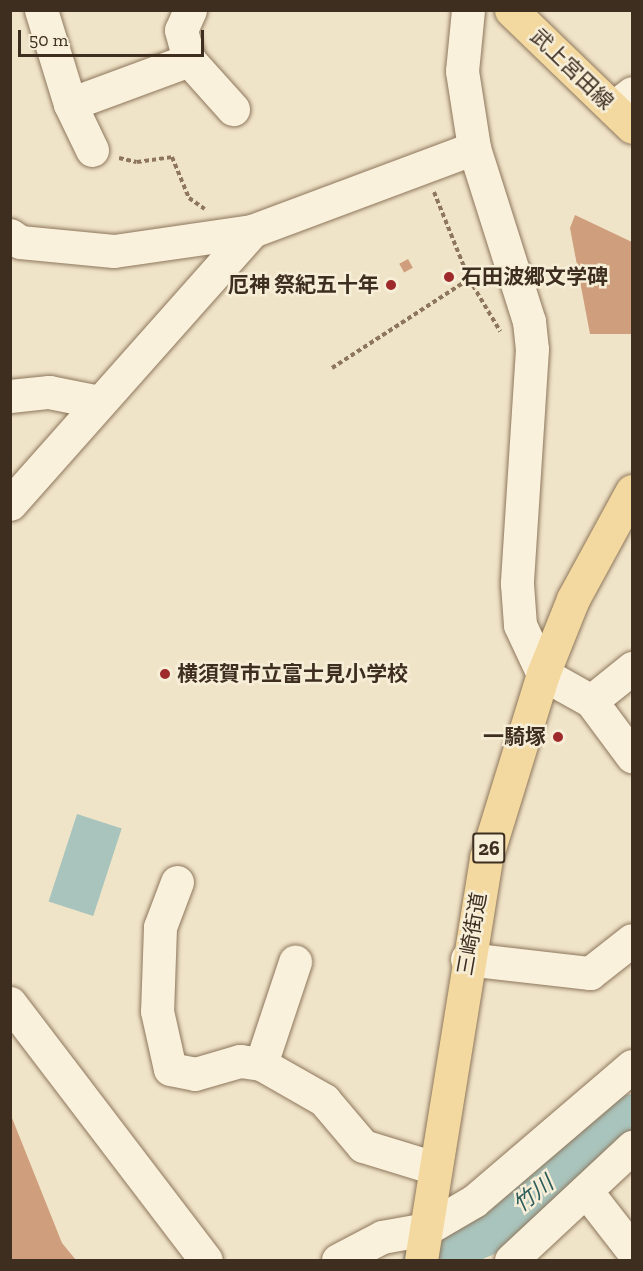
<!DOCTYPE html>
<html>
<head>
<meta charset="utf-8">
<style>
	body { margin:0 }
	#map { position:relative; width:643px; height:1271px; overflow:hidden; background:#f0e4c8; font-family:"Zilla Slab","Noto Sans JP",serif }
	div>[style] { position:absolute }
	.water>* { inset:0; background:#a9c4bc; transform-origin:0 0 }
	.river>* { height:45px; margin:-22.5px; padding:0 22.5px; transform-origin:22.5px; border-radius:22.5px; background:#a9c4bc }
	.building>* { inset:0; background:#cf9f7d; transform-origin:0 0 }
	.path>* { height:4px; margin-top:-2px; transform-origin:0; background:repeating-linear-gradient(90deg,#8d765c 0 4.5px,transparent 0 7.5px) }
	.roads { filter:drop-shadow(0 0 2px #8d765c) drop-shadow(0 0 2px #8d765c) }
	.minor>* { height:33px; margin:-16.5px; padding:0 16.5px; transform-origin:16.5px; border-radius:16.5px; background:#faf1dc }
	.major>* { height:33px; margin:-16.5px; padding:0 16.5px; transform-origin:16.5px; border-radius:16.5px; background:#f3d9a0 }
	.dots>* { width:16px; height:16px; translate:-50% -50%; box-sizing:border-box; border:3px solid #f7eed8; border-radius:50% }
	span { translate:-50% -50%; white-space:nowrap; text-align:center; line-height:1.15; -webkit-text-stroke:5px #f7eed8; paint-order:stroke }
	.shield-label span { padding:2px 4px; background:#f7eed8; border:2px solid; border-radius:4px; -webkit-text-stroke-width:0 }
	.shield-label { font-size:20px; color:#3d2e20; font-weight:700 }
	.street-label { font-size:21px; color:#3d2e20 }
	.poi-label { font-size:21px; color:#3d2e20; font-weight:700 }
	.left { translate:0 -50%; text-align:left }
	.right { translate:-100% -50%; text-align:right }
	.water-label { font-size:22px; color:#2f5d5a; font-style:italic }
	.frame { position:absolute; inset:0; border:12px solid #3d2e20; pointer-events:none }
	.scale { position:absolute; left:18px; top:30px; width:186px; height:27px; box-sizing:border-box; border:3px solid #3d2e20; border-top:0; padding-left:8px; font-size:18px; line-height:21px; white-space:nowrap; color:#3d2e20; -webkit-text-stroke:4px #f7eed8; paint-order:stroke }
</style>
</head>
<body>
<div id="map">
	<div class="water">
		<i style="left:77px;top:814px;width:47px;height:92px;rotate:18deg"></i>
	</div>
	<div class="river">
		<i style="left:425px;top:1260px;width:63px;rotate:-24.5deg"></i>
		<i style="left:482px;top:1234px;width:191px;rotate:-38.2deg"></i>
	</div>
	<div class="building">
		<i style="clip-path:polygon(575px 215px,632px 242px,632px 334px,590px 334px,570px 228px)"></i>
		<i style="left:408px;top:259px;width:10px;height:10px;rotate:61deg"></i>
		<i style="clip-path:polygon(10px 1113px,62px 1243px,76px 1260px,10px 1260px)"></i>
	</div>
	<div class="path">
		<i style="left:119px;top:158px;width:18px;rotate:13deg"></i>
		<i style="left:137px;top:162px;width:35px;rotate:-8deg"></i>
		<i style="left:172px;top:157px;width:44px;rotate:67.5deg"></i>
		<i style="left:189px;top:198px;width:19px;rotate:35deg"></i>
		<i style="left:434px;top:192px;width:94px;rotate:68.1deg"></i>
		<i style="left:469px;top:279px;width:61px;rotate:59.2deg"></i>
		<i style="left:332px;top:368px;width:163px;rotate:-33deg"></i>
	</div>
	<div class="roads">
		<div class="minor">
			<i style="left:41px;top:10px;width:98px;rotate:72.9deg"></i>
			<i style="left:70px;top:104px;width:51px;rotate:64.4deg"></i>
			<i style="left:190px;top:10px;width:22px;rotate:114deg"></i>
			<i style="left:181px;top:30px;width:31px;rotate:75deg"></i>
			<i style="left:189px;top:60px;width:66px;rotate:48.1deg"></i>
			<i style="left:468px;top:10px;width:61px;rotate:95.6deg"></i>
			<i style="left:462px;top:71px;width:78px;rotate:81.1deg"></i>
			<i style="left:474px;top:148px;width:182px;rotate:72.4deg"></i>
			<i style="left:529px;top:321px;width:28px;rotate:84deg"></i>
			<i style="left:532px;top:349px;width:235px;rotate:93.7deg"></i>
			<i style="left:517px;top:584px;width:41px;rotate:85.8deg"></i>
			<i style="left:520px;top:625px;width:54px;rotate:64.9deg"></i>
			<i style="left:543px;top:674px;width:55px;rotate:29.4deg"></i>
			<i style="left:591px;top:701px;width:69px;rotate:53.3deg"></i>
			<i style="left:70px;top:104px;width:127px;rotate:-20.3deg"></i>
			<i style="left:613px;top:108px;width:24px;rotate:-38deg"></i>
			<i style="left:10px;top:235px;width:12px;rotate:35deg"></i>
			<i style="left:20px;top:242px;width:94px;rotate:5.5deg"></i>
			<i style="left:114px;top:251px;width:139px;rotate:-8.2deg"></i>
			<i style="left:252px;top:231px;width:237px;rotate:-20.5deg"></i>
			<i style="left:10px;top:396px;width:39px;rotate:-6deg"></i>
			<i style="left:49px;top:392px;width:51px;rotate:11.3deg"></i>
			<i style="left:10px;top:504px;width:365px;rotate:-48.4deg"></i>
			<i style="left:591px;top:701px;width:53px;rotate:-38.8deg"></i>
			<i style="left:177px;top:882px;width:48px;rotate:110.7deg"></i>
			<i style="left:160px;top:927px;width:84px;rotate:92deg"></i>
			<i style="left:157px;top:1011px;width:59px;rotate:77.4deg"></i>
			<i style="left:170px;top:1069px;width:25px;rotate:11deg"></i>
			<i style="left:195px;top:1074px;width:47px;rotate:-16.1deg"></i>
			<i style="left:240px;top:1061px;width:21px;rotate:8deg"></i>
			<i style="left:261px;top:1064px;width:73px;rotate:29.7deg"></i>
			<i style="left:324px;top:1100px;width:60px;rotate:49.7deg"></i>
			<i style="left:363px;top:1146px;width:75px;rotate:17deg"></i>
			<i style="left:467px;top:959px;width:124px;rotate:6.5deg"></i>
			<i style="left:590px;top:973px;width:53px;rotate:-38.2deg"></i>
			<i style="left:10px;top:1003px;width:323px;rotate:52.7deg"></i>
			<i style="left:261px;top:1064px;width:108px;rotate:-71.6deg"></i>
			<i style="left:586px;top:1191px;width:75px;rotate:52.1deg"></i>
			<i style="left:338px;top:1260px;width:50px;rotate:-27.6deg"></i>
			<i style="left:382px;top:1237px;width:45px;rotate:-10.3deg"></i>
			<i style="left:426px;top:1229px;width:56px;rotate:-30.3deg"></i>
			<i style="left:474px;top:1201px;width:208px;rotate:-40.5deg"></i>
			<i style="left:511px;top:1260px;width:166px;rotate:-43deg"></i>
		</div>
		<div class="major">
			<i style="left:511px;top:10px;width:168px;rotate:44deg"></i>
			<i style="left:421px;top:1260px;width:407px;rotate:-80.8deg"></i>
			<i style="left:486px;top:858px;width:193px;rotate:-72.8deg"></i>
			<i style="left:543px;top:674px;width:81px;rotate:-68.2deg"></i>
			<i style="left:573px;top:599px;width:123px;rotate:-61.4deg"></i>
		</div>
	</div>
	<div class="dots">
		<i style="left:449px;top:277px;background:#9e2a2b"></i>
		<i style="left:391px;top:285px;background:#9e2a2b"></i>
		<i style="left:165px;top:674px;background:#9e2a2b"></i>
		<i style="left:558px;top:737px;background:#9e2a2b"></i>
	</div>
	<div class="shield-label">
		<span style="left:489px;top:848px">26</span>
	</div>
	<div class="street-label">
		<span style="left:572px;top:69px;rotate:44deg">武上宮田線</span>
		<span style="left:472px;top:934px;rotate:-80deg">三崎街道</span>
	</div>
	<div class="poi-label">
		<span class="left" style="left:461px;top:277px">石田波郷文学碑</span>
		<span class="right" style="left:379px;top:285px">厄神 祭紀五十年</span>
		<span class="left" style="left:177px;top:674px">横須賀市立富士見小学校</span>
		<span class="right" style="left:546px;top:737px">一騎塚</span>
	</div>
	<div class="water-label">
		<span style="left:533px;top:1194px;rotate:-38deg">竹川</span>
	</div>
	<div class="frame"></div>
	<div class="scale">50 m</div>
</div>
</body>
</html>
